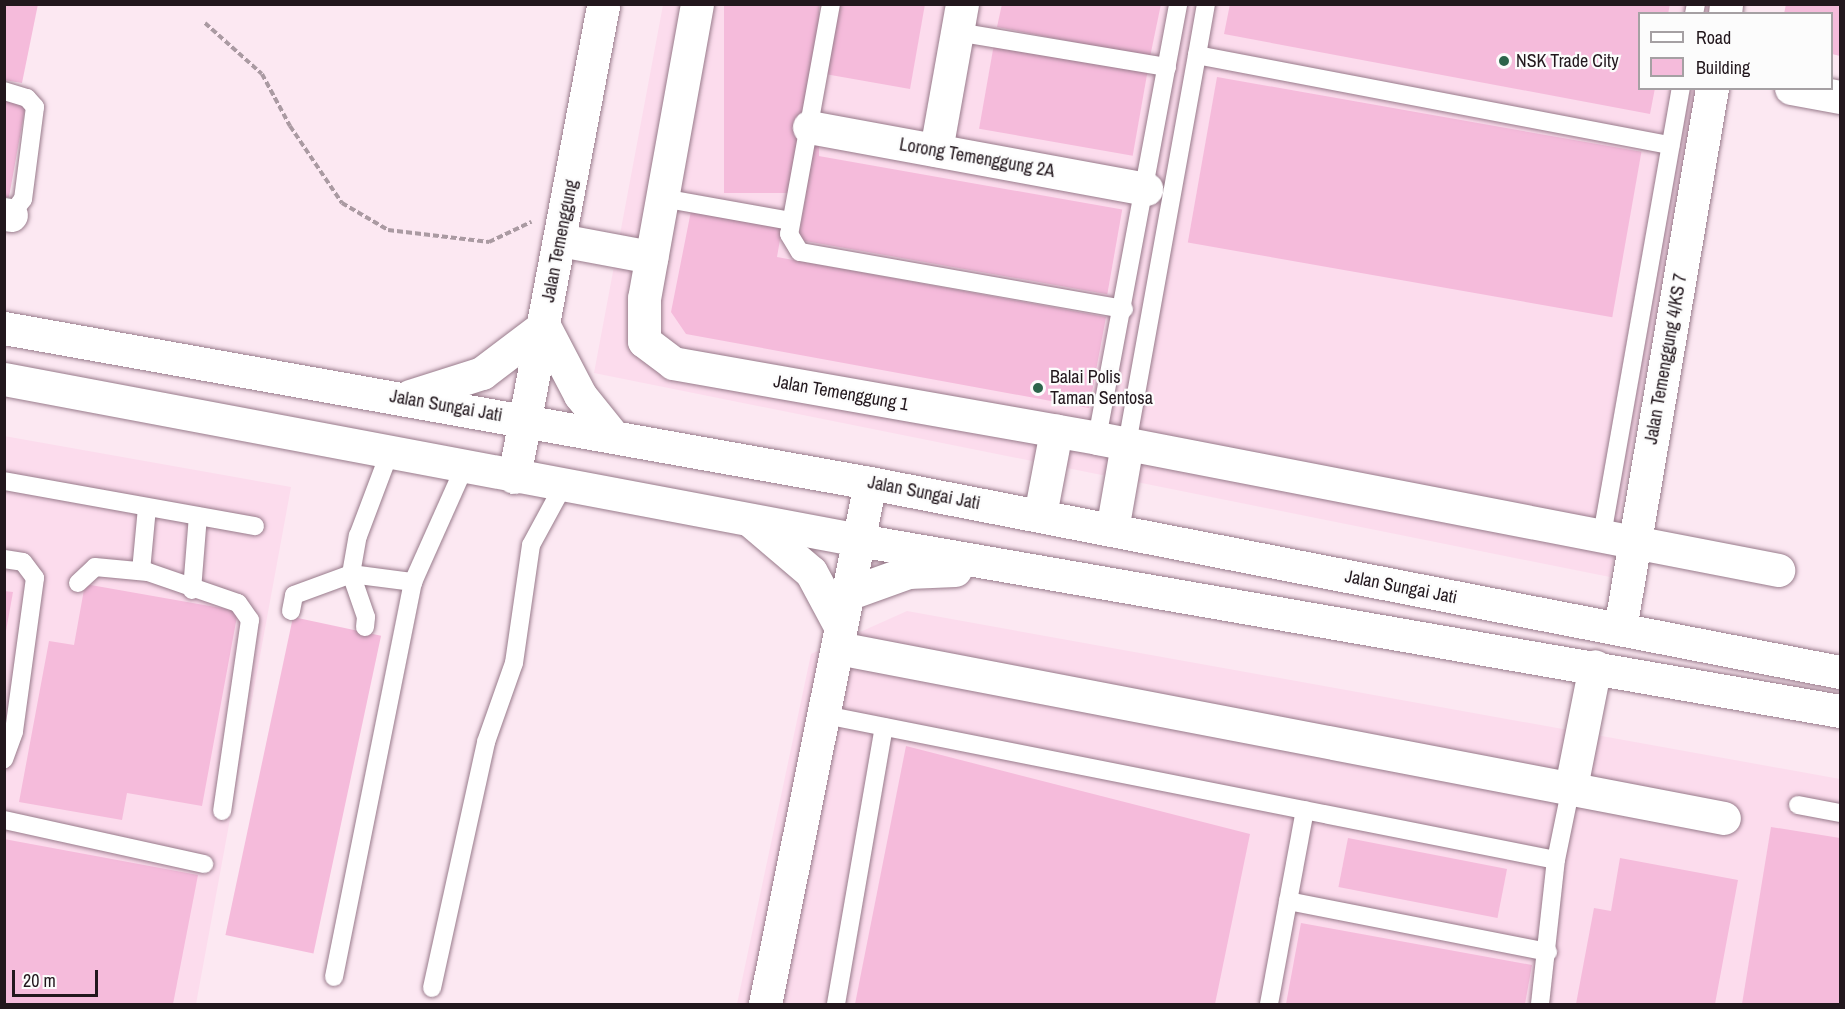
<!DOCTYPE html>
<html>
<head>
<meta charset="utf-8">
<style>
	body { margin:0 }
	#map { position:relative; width:1845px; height:1009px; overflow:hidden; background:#fce8f2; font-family:"Archivo Narrow",sans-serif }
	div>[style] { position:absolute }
	.built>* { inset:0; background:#fcdced }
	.building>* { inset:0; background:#f5bbdb; transform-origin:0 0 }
	.path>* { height:4px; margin-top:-2px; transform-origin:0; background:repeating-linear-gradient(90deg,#aa9aa2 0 6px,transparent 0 9px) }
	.roads { filter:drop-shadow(0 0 2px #987b8b) drop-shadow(0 0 2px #987b8b) }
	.service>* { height:18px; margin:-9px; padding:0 9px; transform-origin:9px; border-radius:9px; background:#fff }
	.minor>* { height:33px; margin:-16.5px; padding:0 16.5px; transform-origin:16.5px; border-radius:16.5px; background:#fff }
	.secondary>* { height:33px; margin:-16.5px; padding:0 16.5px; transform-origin:16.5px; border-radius:16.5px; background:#fff }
	.dots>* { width:16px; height:16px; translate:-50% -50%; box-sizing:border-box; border:3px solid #fcfcfc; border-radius:50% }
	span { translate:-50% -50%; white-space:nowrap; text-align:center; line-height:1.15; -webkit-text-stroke:4.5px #fcfcfc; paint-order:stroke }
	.poi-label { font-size:18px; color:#22171d }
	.left { translate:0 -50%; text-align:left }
	.street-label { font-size:18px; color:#22171d }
	.frame { position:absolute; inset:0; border:6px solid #22171d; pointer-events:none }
	.legend { position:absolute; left:1638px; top:12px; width:195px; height:78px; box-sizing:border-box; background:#fcfcfc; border:2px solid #a5a0a3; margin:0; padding:8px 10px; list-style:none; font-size:18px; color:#22171d }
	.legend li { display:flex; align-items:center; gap:12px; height:30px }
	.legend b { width:30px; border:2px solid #a5a0a3 }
	.scale { position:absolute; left:12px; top:970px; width:86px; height:27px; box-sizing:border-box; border:3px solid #22171d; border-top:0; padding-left:8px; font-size:18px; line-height:21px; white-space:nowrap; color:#22171d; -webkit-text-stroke:4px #fcfcfc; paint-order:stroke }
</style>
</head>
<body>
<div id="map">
	<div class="built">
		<i style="clip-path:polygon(663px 5px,1711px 5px,1709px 13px,1640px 14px,1640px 88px,1696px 89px,1610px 577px,594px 373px)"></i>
		<i style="clip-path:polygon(4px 436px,291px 487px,196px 1004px,5px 1004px)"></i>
		<i style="clip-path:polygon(907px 611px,1840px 779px,1840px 1004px,737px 1004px,811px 654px)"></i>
	</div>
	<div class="building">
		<i style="clip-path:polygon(4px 4px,38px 4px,22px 83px,4px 80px)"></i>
		<i style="left:724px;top:4px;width:95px;height:189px"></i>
		<i style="clip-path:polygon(838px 4px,925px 4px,910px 89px,825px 74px)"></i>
		<i style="clip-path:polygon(1002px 4px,1161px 4px,1150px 57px,997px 27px)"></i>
		<i style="clip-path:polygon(1230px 4px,1670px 4px,1668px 14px,1640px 14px,1640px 88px,1655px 88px,1650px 114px,1224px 34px)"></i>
		<i style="clip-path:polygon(1786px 4px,1840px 4px,1840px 56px,1832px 54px,1832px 14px,1784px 14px)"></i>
		<i style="left:994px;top:44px;width:156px;height:86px;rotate:10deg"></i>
		<i style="left:1217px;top:77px;width:431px;height:168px;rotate:10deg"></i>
		<i style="clip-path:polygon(4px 99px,26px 103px,9px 197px,4px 197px)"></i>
		<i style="left:813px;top:155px;width:314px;height:86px;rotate:10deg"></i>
		<i style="clip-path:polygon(691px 211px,782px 228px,777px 257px,1106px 317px,1089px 408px,686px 334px,671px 312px)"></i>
		<i style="clip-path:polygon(85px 584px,238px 611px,202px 806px,127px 793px,122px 820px,19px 802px,49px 641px,74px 645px)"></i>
		<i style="clip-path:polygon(4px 591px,13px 592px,6px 631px,4px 631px)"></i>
		<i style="left:293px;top:617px;width:90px;height:325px;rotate:12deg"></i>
		<i style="clip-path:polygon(906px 746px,1250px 834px,1215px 1004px,855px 1004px)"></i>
		<i style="clip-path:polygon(1771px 827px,1840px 838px,1840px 1004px,1742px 1004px)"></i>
		<i style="left:1348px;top:838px;width:162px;height:50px;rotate:11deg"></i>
		<i style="clip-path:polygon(4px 839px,198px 875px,173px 1004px,4px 1004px)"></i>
		<i style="clip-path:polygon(1620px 858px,1738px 880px,1715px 1004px,1576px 1004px,1594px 908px,1611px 911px)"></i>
		<i style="clip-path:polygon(1301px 923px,1532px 965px,1525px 1004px,1286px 1004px)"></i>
	</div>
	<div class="path">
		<i style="left:205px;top:23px;width:76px;rotate:41.8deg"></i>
		<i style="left:262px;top:74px;width:59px;rotate:61.7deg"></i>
		<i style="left:290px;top:126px;width:93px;rotate:56deg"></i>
		<i style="left:342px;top:203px;width:53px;rotate:30.4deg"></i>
		<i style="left:388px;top:230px;width:102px;rotate:6.8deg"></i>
		<i style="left:489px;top:242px;width:47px;rotate:-25.5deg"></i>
	</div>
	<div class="roads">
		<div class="service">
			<i style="left:831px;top:4px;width:234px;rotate:100.3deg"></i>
			<i style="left:789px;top:234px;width:21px;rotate:59deg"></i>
			<i style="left:800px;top:252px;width:329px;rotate:10deg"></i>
			<i style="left:1694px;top:14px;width:10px;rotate:-79deg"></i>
			<i style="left:957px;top:32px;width:213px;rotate:9.5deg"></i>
			<i style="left:1197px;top:55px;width:52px;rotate:-80deg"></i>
			<i style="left:4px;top:91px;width:24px;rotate:17deg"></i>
			<i style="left:27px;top:98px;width:12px;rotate:48deg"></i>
			<i style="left:35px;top:107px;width:93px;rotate:97.4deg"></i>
			<i style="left:23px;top:199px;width:20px;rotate:127deg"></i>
			<i style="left:662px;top:198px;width:131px;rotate:10.1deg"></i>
			<i style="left:1097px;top:438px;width:441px;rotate:-79.4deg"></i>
			<i style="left:1127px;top:444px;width:395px;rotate:-79.8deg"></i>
			<i style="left:1197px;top:55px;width:482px;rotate:10.8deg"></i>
			<i style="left:4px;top:481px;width:255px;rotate:10.2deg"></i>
			<i style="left:1602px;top:535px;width:454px;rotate:-80deg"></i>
			<i style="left:4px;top:559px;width:19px;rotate:9deg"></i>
			<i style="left:23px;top:562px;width:20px;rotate:53deg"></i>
			<i style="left:35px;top:578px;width:155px;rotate:97.8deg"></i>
			<i style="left:14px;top:732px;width:29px;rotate:110deg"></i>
			<i style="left:141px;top:571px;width:64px;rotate:-84.6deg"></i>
			<i style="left:78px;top:583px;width:23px;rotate:-43deg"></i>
			<i style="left:95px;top:567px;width:53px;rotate:5.4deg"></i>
			<i style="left:148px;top:572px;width:95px;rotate:19deg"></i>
			<i style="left:238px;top:603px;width:21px;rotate:55deg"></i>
			<i style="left:250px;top:620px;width:193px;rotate:98.3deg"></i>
			<i style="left:192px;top:590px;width:74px;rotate:-85.4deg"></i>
			<i style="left:291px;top:611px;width:16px;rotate:-79deg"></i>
			<i style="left:294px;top:595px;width:61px;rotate:-20.2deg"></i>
			<i style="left:351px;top:574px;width:63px;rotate:7.4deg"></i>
			<i style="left:365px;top:627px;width:10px;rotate:-84deg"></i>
			<i style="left:366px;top:617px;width:46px;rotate:-109.2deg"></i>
			<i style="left:351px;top:574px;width:39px;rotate:-80deg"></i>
			<i style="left:358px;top:536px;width:88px;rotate:-69.3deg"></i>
			<i style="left:825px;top:715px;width:745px;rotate:11.22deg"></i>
			<i style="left:1556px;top:860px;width:75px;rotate:-78.4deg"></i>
			<i style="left:1798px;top:805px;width:43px;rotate:10.8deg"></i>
			<i style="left:4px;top:820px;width:205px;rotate:12.4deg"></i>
			<i style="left:1288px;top:901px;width:265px;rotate:11.1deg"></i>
			<i style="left:334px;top:977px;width:403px;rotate:-78.7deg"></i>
			<i style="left:413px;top:582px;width:125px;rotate:-65.9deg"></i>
			<i style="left:432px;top:988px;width:252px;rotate:-77.6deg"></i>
			<i style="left:486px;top:742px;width:84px;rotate:-70.5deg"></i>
			<i style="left:514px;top:663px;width:119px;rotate:-81.8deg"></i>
			<i style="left:531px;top:545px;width:67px;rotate:-61.5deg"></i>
			<i style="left:836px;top:1004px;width:281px;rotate:-80.2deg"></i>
			<i style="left:1269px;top:1004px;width:197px;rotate:-79.5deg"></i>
			<i style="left:1540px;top:1004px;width:145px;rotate:-83.7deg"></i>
		</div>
		<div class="minor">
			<i style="left:697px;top:4px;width:299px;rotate:100.2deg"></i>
			<i style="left:644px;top:298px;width:43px;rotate:90deg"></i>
			<i style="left:644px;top:341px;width:36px;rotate:37deg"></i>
			<i style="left:673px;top:363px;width:431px;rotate:10deg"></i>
			<i style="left:1097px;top:438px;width:694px;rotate:10.97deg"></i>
			<i style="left:1725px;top:14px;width:10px;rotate:-84deg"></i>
			<i style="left:1791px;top:88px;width:50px;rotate:10.4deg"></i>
			<i style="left:809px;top:127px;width:343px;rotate:10.4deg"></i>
			<i style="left:936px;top:150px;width:148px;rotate:-79.9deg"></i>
			<i style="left:4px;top:214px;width:7px;rotate:8deg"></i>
			<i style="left:560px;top:240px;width:93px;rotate:10.6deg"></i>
			<i style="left:514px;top:477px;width:481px;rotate:-79.3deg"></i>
			<i style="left:1040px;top:515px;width:86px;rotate:-79.2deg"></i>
			<i style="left:1112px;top:530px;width:87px;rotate:-80.1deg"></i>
			<i style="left:1620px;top:629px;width:549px;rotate:-80.35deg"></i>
			<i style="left:838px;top:648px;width:902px;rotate:10.86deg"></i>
			<i style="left:1571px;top:787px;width:123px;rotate:-78.8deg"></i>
			<i style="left:765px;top:1004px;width:531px;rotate:-78.61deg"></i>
		</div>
		<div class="secondary">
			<i style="left:4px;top:328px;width:880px;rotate:10.15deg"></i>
			<i style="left:870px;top:483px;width:988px;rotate:11.03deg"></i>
			<i style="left:4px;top:379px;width:870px;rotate:10.66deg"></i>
			<i style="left:859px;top:540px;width:996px;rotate:9.89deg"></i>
			<i style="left:410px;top:396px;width:76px;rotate:-17.7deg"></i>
			<i style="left:482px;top:373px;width:78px;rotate:-37.2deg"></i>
			<i style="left:544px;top:326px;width:78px;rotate:62.4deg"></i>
			<i style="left:580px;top:395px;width:53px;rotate:51.2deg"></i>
			<i style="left:752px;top:522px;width:77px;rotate:40.3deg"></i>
			<i style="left:811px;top:572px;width:61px;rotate:61.8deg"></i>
			<i style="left:850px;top:593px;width:62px;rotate:-19.9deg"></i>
			<i style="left:908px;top:572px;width:47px;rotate:-2.4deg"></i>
		</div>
	</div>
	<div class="dots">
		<i style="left:1504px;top:61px;background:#2d644b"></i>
		<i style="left:1038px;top:388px;background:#2d644b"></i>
	</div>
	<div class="poi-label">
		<span class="left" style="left:1516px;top:61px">NSK Trade City</span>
		<span class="left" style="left:1050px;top:388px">Balai Polis<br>Taman Sentosa</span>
	</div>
	<div class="street-label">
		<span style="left:977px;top:158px;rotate:10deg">Lorong Temenggung 2A</span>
		<span style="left:560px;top:241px;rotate:-79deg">Jalan Temenggung</span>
		<span style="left:1666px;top:359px;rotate:-80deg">Jalan Temenggung 4/KS 7</span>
		<span style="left:841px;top:393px;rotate:10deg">Jalan Temenggung 1</span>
		<span style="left:446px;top:406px;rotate:10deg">Jalan Sungai Jati</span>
		<span style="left:924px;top:493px;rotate:11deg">Jalan Sungai Jati</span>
		<span style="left:1401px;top:587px;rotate:11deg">Jalan Sungai Jati</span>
	</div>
	<div class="frame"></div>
	<ul class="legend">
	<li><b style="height:8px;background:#fff"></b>Road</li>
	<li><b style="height:16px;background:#f5bbdb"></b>Building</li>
	</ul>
	<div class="scale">20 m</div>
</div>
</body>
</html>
